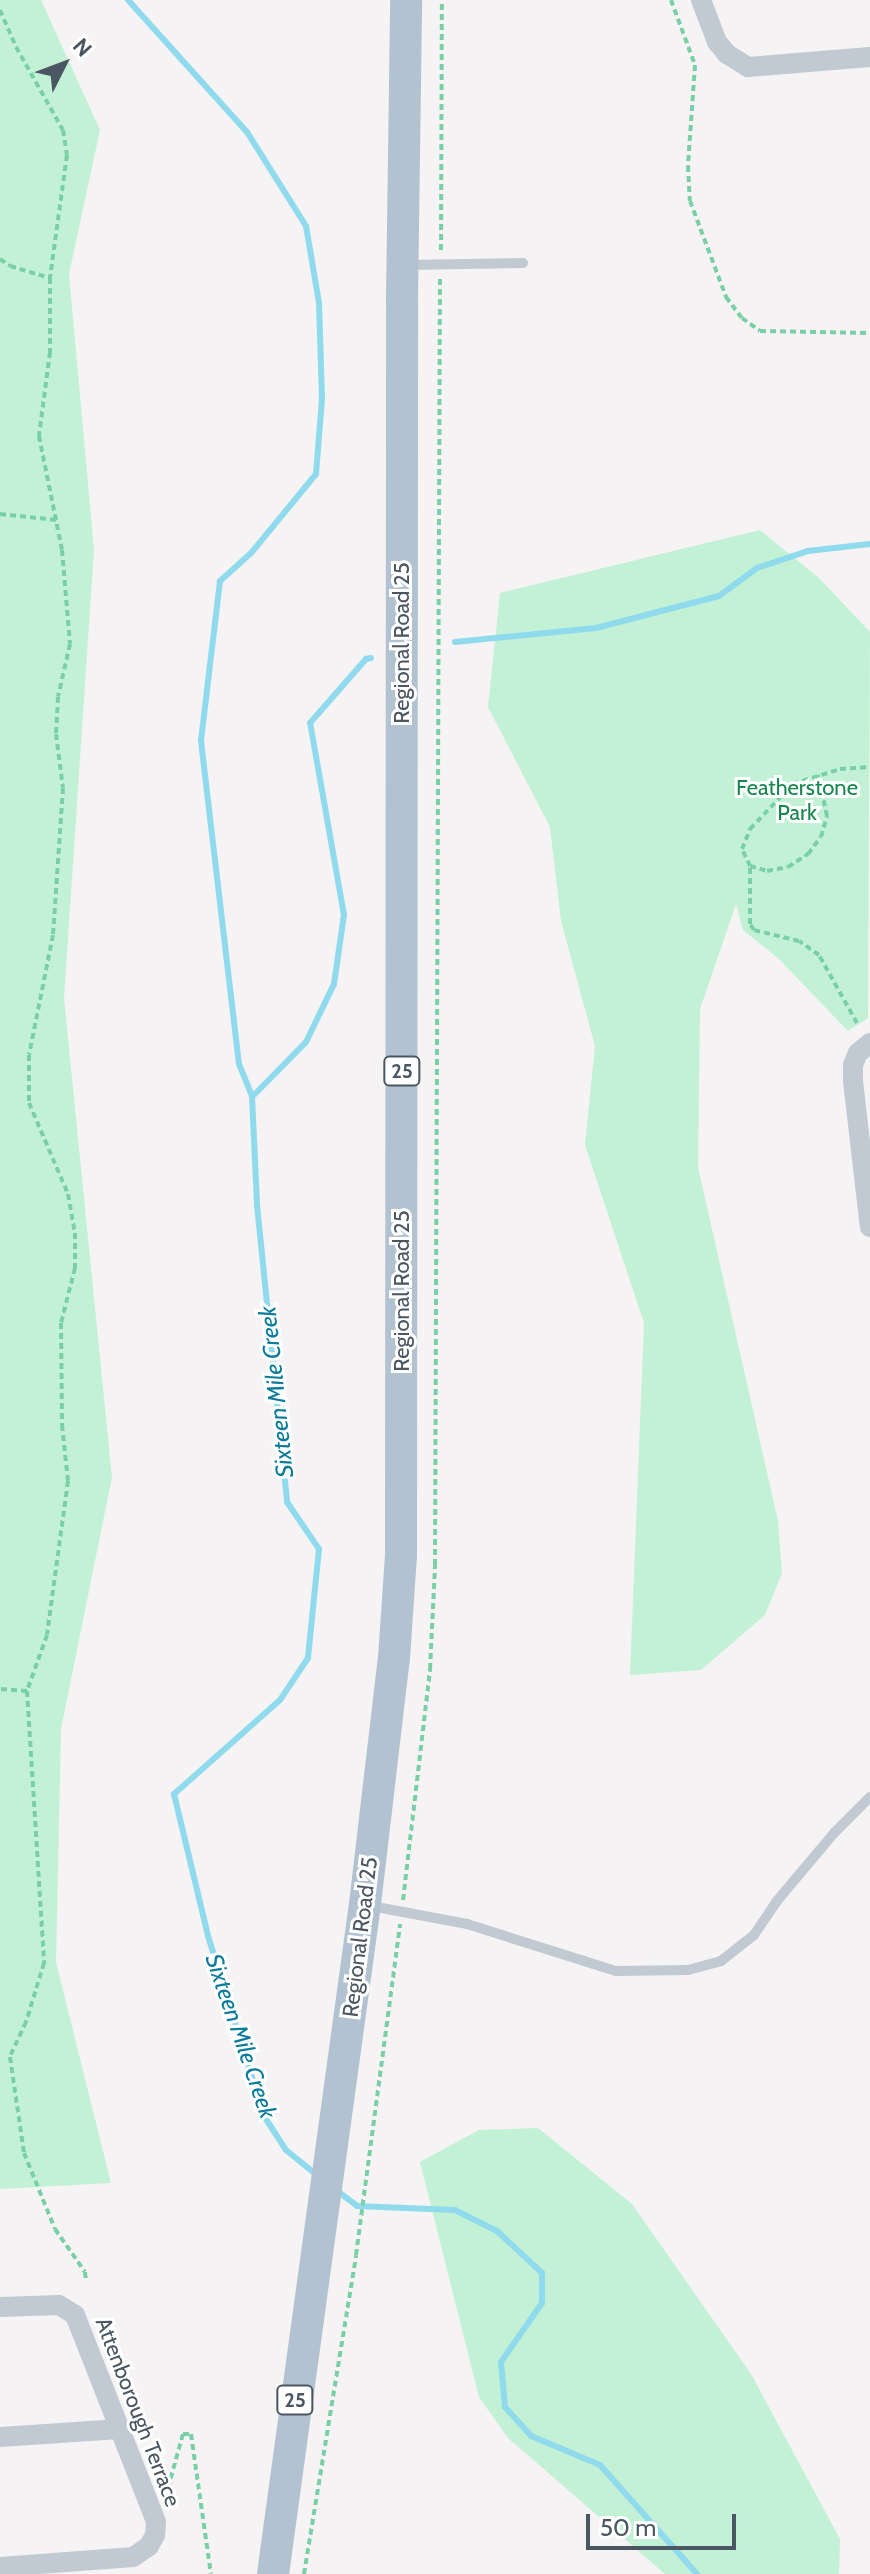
<!DOCTYPE html>
<html>
<head>
<meta charset="utf-8">
<style>
	body { margin:0 }
	#map { position:relative; width:870px; height:2574px; overflow:hidden; background:#f5f3f3; font-family:Cabin,sans-serif }
	div>[style] { position:absolute }
	.green>* { inset:0; background:#c3f1d5 }
	.stream>* { height:6px; margin:-3px; padding:0 3px; transform-origin:3px; border-radius:3px; background:#90daee }
	.path>* { height:4px; margin-top:-2px; transform-origin:0; background:repeating-linear-gradient(90deg,#7ad0a6 0 6px,transparent 0 10px) }
	.lane>* { height:10px; margin:-5px; padding:0 5px; transform-origin:5px; border-radius:5px; background:#c1cad2 }
	.street>* { height:20px; margin:-10px; padding:0 10px; transform-origin:10px; border-radius:10px; background:#c1cad2 }
	.primary>* { height:32px; margin:-16px; padding:0 16px; transform-origin:16px; border-radius:16px; background:#b3c2d1 }
	span { translate:-50% -50%; white-space:nowrap; text-align:center; line-height:1.15; -webkit-text-stroke:6px #fff; paint-order:stroke }
	.shield-label span { padding:2px 6px; background:#fff; border:2px solid; border-radius:6px; -webkit-text-stroke-width:0 }
	.shield-label { font-size:20px; color:#4a5661; font-weight:700 }
	.street-label { font-size:22px; color:#4a5661 }
	.park-label { font-size:22px; color:#17864f }
	.water-label { font-size:24px; color:#0c7c9b; font-style:italic }
	.north { position:absolute; left:24px; top:24px; width:80px; height:80px; -webkit-text-stroke:6px #fff; paint-order:stroke; rotate:48deg; font-size:22px; font-weight:700; line-height:32px; text-align:center; color:#4a5661 }
	.north::after { content:''; display:block; margin:auto; width:28px; height:36px; background:#4a5661; clip-path:polygon(50% 0,100% 100%,50% 72%,0 100%) }
	.scale { position:absolute; left:586px; top:2514px; width:150px; height:36px; box-sizing:border-box; border:4px solid #4a5661; border-top:0; padding-left:10px; font-size:24px; line-height:28px; white-space:nowrap; color:#4a5661; -webkit-text-stroke:6px #fff; paint-order:stroke }
</style>
</head>
<body>
<div id="map">
	<div class="green">
		<i style="clip-path:polygon(0 0,41px 0,100px 130px,69px 274px,94px 550px,64px 998px,112px 1477px,61px 1729px,56px 1962px,111px 2183px,0 2189px)"></i>
		<i style="clip-path:polygon(760px 530px,819px 578px,870px 632px,868px 1018px,848px 1031px,779px 959px,743px 930px,736px 904px,700px 1009px,698px 1167px,778px 1521px,782px 1573px,765px 1615px,701px 1670px,630px 1675px,644px 1323px,585px 1145px,595px 1046px,561px 921px,550px 827px,488px 707px,500px 593px)"></i>
		<i style="clip-path:polygon(538px 2128px,632px 2204px,751px 2374px,840px 2539px,839px 2574px,665px 2574px,508px 2438px,479px 2397px,420px 2162px,479px 2130px)"></i>
	</div>
	<div class="stream">
		<i style="left:128px;top:0;width:178px;rotate:48deg"></i>
		<i style="left:247px;top:132px;width:111px;rotate:57.9deg"></i>
		<i style="left:306px;top:226px;width:78px;rotate:80.4deg"></i>
		<i style="left:319px;top:303px;width:96px;rotate:88.2deg"></i>
		<i style="left:322px;top:399px;width:75px;rotate:94.6deg"></i>
		<i style="left:316px;top:474px;width:102px;rotate:129.4deg"></i>
		<i style="left:251px;top:553px;width:42px;rotate:137.9deg"></i>
		<i style="left:220px;top:581px;width:161px;rotate:96.8deg"></i>
		<i style="left:201px;top:741px;width:325px;rotate:83.3deg"></i>
		<i style="left:239px;top:1064px;width:35px;rotate:68deg"></i>
		<i style="left:252px;top:1097px;width:108px;rotate:87.3deg"></i>
		<i style="left:257px;top:1205px;width:299px;rotate:84.2deg"></i>
		<i style="left:287px;top:1502px;width:57px;rotate:55.8deg"></i>
		<i style="left:319px;top:1549px;width:110px;rotate:95.8deg"></i>
		<i style="left:308px;top:1658px;width:50px;rotate:123.7deg"></i>
		<i style="left:280px;top:1700px;width:142px;rotate:138.4deg"></i>
		<i style="left:174px;top:1794px;width:146px;rotate:76.5deg"></i>
		<i style="left:208px;top:1936px;width:189px;rotate:72.7deg"></i>
		<i style="left:264px;top:2116px;width:40px;rotate:57.1deg"></i>
		<i style="left:286px;top:2150px;width:41px;rotate:39.1deg"></i>
		<i style="left:455px;top:642px;width:142px;rotate:-5.7deg"></i>
		<i style="left:596px;top:628px;width:127px;rotate:-14.6deg"></i>
		<i style="left:719px;top:596px;width:47px;rotate:-36.4deg"></i>
		<i style="left:757px;top:568px;width:54px;rotate:-18.4deg"></i>
		<i style="left:808px;top:551px;width:62px;rotate:-6.4deg"></i>
		<i style="left:252px;top:1097px;width:77px;rotate:-45.5deg"></i>
		<i style="left:306px;top:1042px;width:64px;rotate:-64.2deg"></i>
		<i style="left:334px;top:984px;width:70px;rotate:-81.8deg"></i>
		<i style="left:344px;top:915px;width:195px;rotate:-100deg"></i>
		<i style="left:310px;top:723px;width:85px;rotate:-48.8deg"></i>
		<i style="left:366px;top:659px;width:5px;rotate:-11deg"></i>
		<i style="left:336px;top:2190px;width:26px;rotate:37deg"></i>
		<i style="left:357px;top:2206px;width:98px;rotate:2.3deg"></i>
		<i style="left:455px;top:2210px;width:47px;rotate:26.6deg"></i>
		<i style="left:497px;top:2231px;width:62px;rotate:43deg"></i>
		<i style="left:542px;top:2273px;width:30px;rotate:90deg"></i>
		<i style="left:542px;top:2303px;width:72px;rotate:124.8deg"></i>
		<i style="left:501px;top:2362px;width:45px;rotate:84.9deg"></i>
		<i style="left:505px;top:2407px;width:39px;rotate:48deg"></i>
		<i style="left:531px;top:2436px;width:75px;rotate:22.8deg"></i>
		<i style="left:600px;top:2465px;width:146px;rotate:48.3deg"></i>
	</div>
	<div class="path">
		<i style="left:671px;top:0;width:69px;rotate:69.7deg"></i>
		<i style="left:695px;top:65px;width:101px;rotate:94deg"></i>
		<i style="left:688px;top:166px;width:35px;rotate:87deg"></i>
		<i style="left:690px;top:201px;width:103px;rotate:69.4deg"></i>
		<i style="left:726px;top:297px;width:26px;rotate:53deg"></i>
		<i style="left:742px;top:318px;width:22px;rotate:36deg"></i>
		<i style="left:760px;top:331px;width:110px;rotate:1deg"></i>
		<i style="left:0;top:10px;width:40px;rotate:66.6deg"></i>
		<i style="left:16px;top:47px;width:95px;rotate:60.5deg"></i>
		<i style="left:63px;top:130px;width:25px;rotate:81deg"></i>
		<i style="left:67px;top:155px;width:124px;rotate:97.9deg"></i>
		<i style="left:50px;top:278px;width:74px;rotate:90deg"></i>
		<i style="left:50px;top:352px;width:85px;rotate:97.5deg"></i>
		<i style="left:39px;top:436px;width:116px;rotate:78.6deg"></i>
		<i style="left:62px;top:550px;width:94px;rotate:85.1deg"></i>
		<i style="left:70px;top:644px;width:54px;rotate:102.8deg"></i>
		<i style="left:58px;top:697px;width:37px;rotate:93deg"></i>
		<i style="left:56px;top:734px;width:54px;rotate:82.6deg"></i>
		<i style="left:63px;top:788px;width:147px;rotate:93.9deg"></i>
		<i style="left:53px;top:935px;width:122px;rotate:101.3deg"></i>
		<i style="left:29px;top:1055px;width:48px;rotate:90deg"></i>
		<i style="left:29px;top:1103px;width:99px;rotate:66.8deg"></i>
		<i style="left:68px;top:1194px;width:40px;rotate:80deg"></i>
		<i style="left:75px;top:1233px;width:35px;rotate:90deg"></i>
		<i style="left:75px;top:1268px;width:57px;rotate:104.3deg"></i>
		<i style="left:61px;top:1323px;width:102px;rotate:89.4deg"></i>
		<i style="left:62px;top:1425px;width:56px;rotate:83.9deg"></i>
		<i style="left:68px;top:1481px;width:155px;rotate:97.8deg"></i>
		<i style="left:47px;top:1635px;width:59px;rotate:109.7deg"></i>
		<i style="left:27px;top:1691px;width:27px;rotate:-176deg"></i>
		<i style="left:441px;top:250px;width:250px;rotate:-89.8deg"></i>
		<i style="left:0;top:259px;width:12px;rotate:35deg"></i>
		<i style="left:10px;top:266px;width:42px;rotate:16.7deg"></i>
		<i style="left:0;top:514px;width:57px;rotate:6deg"></i>
		<i style="left:750px;top:866px;width:18px;rotate:16deg"></i>
		<i style="left:767px;top:871px;width:21px;rotate:-11deg"></i>
		<i style="left:788px;top:867px;width:24px;rotate:-33deg"></i>
		<i style="left:808px;top:854px;width:21px;rotate:-53deg"></i>
		<i style="left:821px;top:837px;width:22px;rotate:-74deg"></i>
		<i style="left:827px;top:816px;width:42px;rotate:-102.4deg"></i>
		<i style="left:857px;top:1023px;width:78px;rotate:-119.2deg"></i>
		<i style="left:819px;top:955px;width:24px;rotate:-145deg"></i>
		<i style="left:799px;top:941px;width:46px;rotate:-166.3deg"></i>
		<i style="left:754px;top:930px;width:7px;rotate:-124deg"></i>
		<i style="left:750px;top:924px;width:58px;rotate:-90deg"></i>
		<i style="left:750px;top:866px;width:19px;rotate:-115deg"></i>
		<i style="left:742px;top:849px;width:22px;rotate:-68deg"></i>
		<i style="left:750px;top:829px;width:62px;rotate:-46.3deg"></i>
		<i style="left:793px;top:784px;width:49px;rotate:-17.7deg"></i>
		<i style="left:840px;top:769px;width:30px;rotate:-4deg"></i>
		<i style="left:27px;top:1691px;width:273px;rotate:86.4deg"></i>
		<i style="left:44px;top:1963px;width:62px;rotate:107deg"></i>
		<i style="left:26px;top:2022px;width:38px;rotate:115deg"></i>
		<i style="left:10px;top:2057px;width:97px;rotate:81.7deg"></i>
		<i style="left:24px;top:2153px;width:82px;rotate:67.8deg"></i>
		<i style="left:55px;top:2229px;width:52px;rotate:55.1deg"></i>
		<i style="left:85px;top:2272px;width:9px;rotate:84deg"></i>
		<i style="left:403px;top:1900px;width:233px;rotate:-83.3deg"></i>
		<i style="left:430px;top:1669px;width:104px;rotate:-87.2deg"></i>
		<i style="left:435px;top:1565px;width:1287px;rotate:-89.78deg"></i>
		<i style="left:168px;top:2488px;width:56px;rotate:-74.5deg"></i>
		<i style="left:183px;top:2434px;width:8px"></i>
		<i style="left:191px;top:2434px;width:141px;rotate:81.9deg"></i>
		<i style="left:304px;top:2574px;width:323px;rotate:-80.7deg"></i>
		<i style="left:356px;top:2255px;width:334px;rotate:-82.4deg"></i>
	</div>
	<div class="lane">
		<i style="left:405px;top:265px;width:118px;rotate:-1deg"></i>
		<i style="left:371px;top:1906px;width:98px;rotate:10.6deg"></i>
		<i style="left:467px;top:1924px;width:156px;rotate:17.5deg"></i>
		<i style="left:616px;top:1971px;width:72px;rotate:-0.8deg"></i>
		<i style="left:688px;top:1970px;width:34px;rotate:-15deg"></i>
		<i style="left:721px;top:1961px;width:42px;rotate:-38.2deg"></i>
		<i style="left:754px;top:1935px;width:40px;rotate:-56deg"></i>
		<i style="left:776px;top:1902px;width:92px;rotate:-49.9deg"></i>
		<i style="left:835px;top:1832px;width:49px;rotate:-45deg"></i>
	</div>
	<div class="street">
		<i style="left:701px;top:0;width:45px;rotate:69.1deg"></i>
		<i style="left:717px;top:42px;width:16px;rotate:50deg"></i>
		<i style="left:727px;top:54px;width:25px;rotate:32deg"></i>
		<i style="left:748px;top:67px;width:122px;rotate:-4.7deg"></i>
		<i style="left:870px;top:1043px;width:16px;rotate:140deg"></i>
		<i style="left:858px;top:1053px;width:13px;rotate:113deg"></i>
		<i style="left:853px;top:1065px;width:16px;rotate:90deg"></i>
		<i style="left:853px;top:1081px;width:147px;rotate:83.4deg"></i>
		<i style="left:0;top:2307px;width:59px;rotate:-1.9deg"></i>
		<i style="left:59px;top:2305px;width:19px;rotate:32deg"></i>
		<i style="left:75px;top:2315px;width:222px;rotate:68.6deg"></i>
		<i style="left:156px;top:2522px;width:13px;rotate:94deg"></i>
		<i style="left:155px;top:2535px;width:13px;rotate:119deg"></i>
		<i style="left:149px;top:2546px;width:19px;rotate:145deg"></i>
		<i style="left:133px;top:2557px;width:133px;rotate:175.7deg"></i>
		<i style="left:0;top:2437px;width:120px;rotate:-3.8deg"></i>
	</div>
	<div class="primary">
		<i style="left:273px;top:2574px;width:676px;rotate:-82.18deg"></i>
		<i style="left:365px;top:1904px;width:248px;rotate:-83.3deg"></i>
		<i style="left:394px;top:1658px;width:104px;rotate:-86.1deg"></i>
		<i style="left:401px;top:1554px;width:1256px;rotate:-89.95deg"></i>
		<i style="left:402px;top:298px;width:298px;rotate:-89.2deg"></i>
	</div>
	<div class="shield-label">
		<span style="left:402px;top:1071px">25</span>
		<span style="left:295px;top:2400px">25</span>
	</div>
	<div class="street-label">
		<span style="left:402px;top:643px;rotate:-90deg">Regional Road 25</span>
		<span style="left:402px;top:1291px;rotate:-90deg">Regional Road 25</span>
		<span style="left:360px;top:1937px;rotate:-83deg">Regional Road 25</span>
		<span style="left:138px;top:2412px;rotate:69deg">Attenborough Terrace</span>
	</div>
	<div class="park-label">
		<span style="left:797px;top:800px">Featherstone<br>Park</span>
	</div>
	<div class="water-label">
		<span style="left:276px;top:1392px;rotate:-96deg">Sixteen Mile Creek</span>
		<span style="left:241px;top:2036px;rotate:71deg">Sixteen Mile Creek</span>
	</div>
	<div class="north">N</div>
	<div class="scale">50 m</div>
</div>
</body>
</html>
